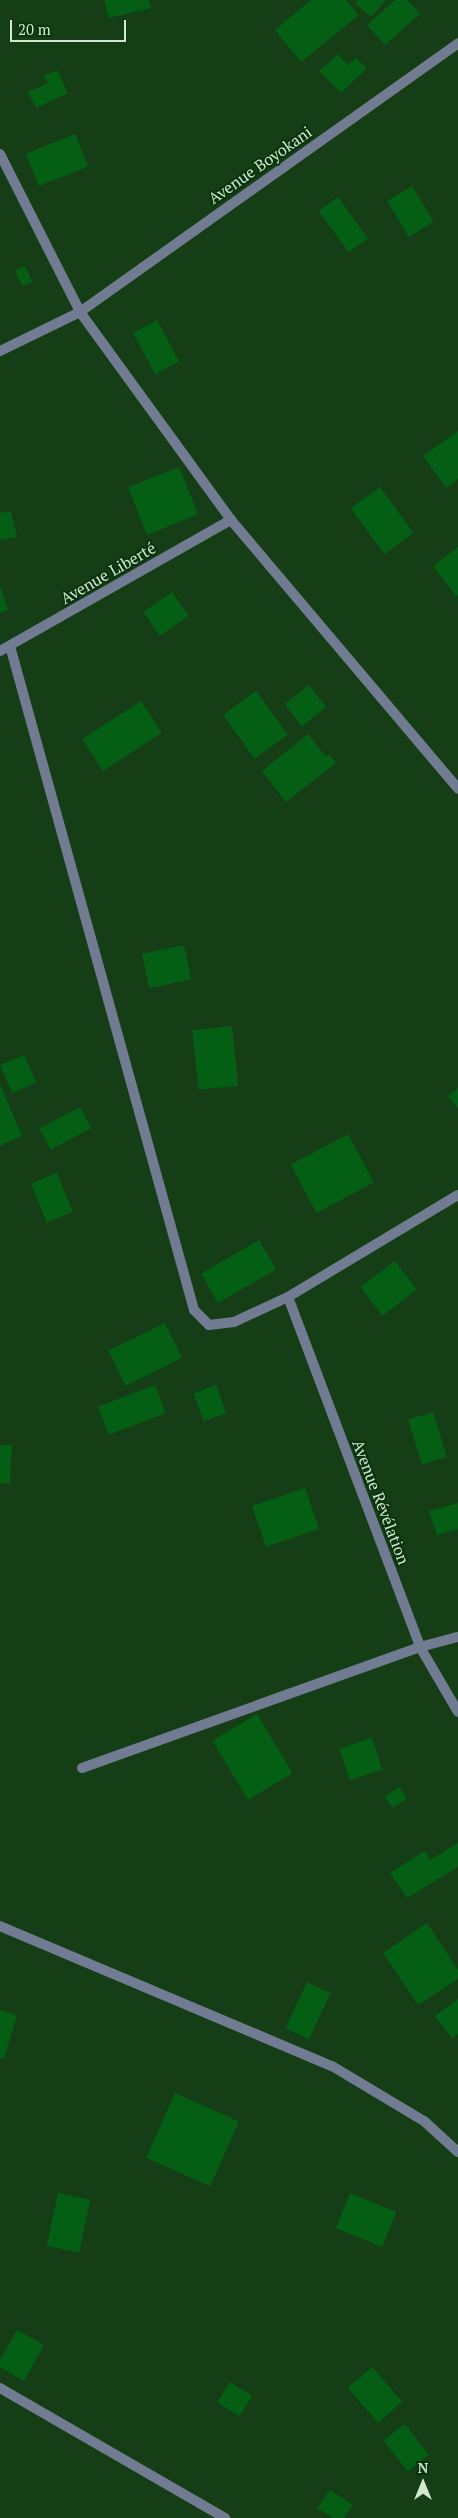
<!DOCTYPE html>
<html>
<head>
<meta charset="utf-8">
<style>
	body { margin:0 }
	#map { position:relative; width:458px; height:2518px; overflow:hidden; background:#153e17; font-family:"PT Serif",serif }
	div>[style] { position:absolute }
	.building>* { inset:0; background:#045e13; transform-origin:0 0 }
	.street>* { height:10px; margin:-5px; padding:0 5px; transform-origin:5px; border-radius:5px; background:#717c92 }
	span { translate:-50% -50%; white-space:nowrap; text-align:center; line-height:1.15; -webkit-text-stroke:4px #09330d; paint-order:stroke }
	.street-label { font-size:16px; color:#d1e7d0 }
	.north { position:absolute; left:398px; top:2458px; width:50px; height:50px; -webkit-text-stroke:4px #09330d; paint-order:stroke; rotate:0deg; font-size:14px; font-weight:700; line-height:20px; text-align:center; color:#d1e7d0 }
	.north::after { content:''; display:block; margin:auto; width:18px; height:22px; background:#d1e7d0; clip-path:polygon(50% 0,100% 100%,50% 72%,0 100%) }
	.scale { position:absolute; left:10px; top:20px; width:116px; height:22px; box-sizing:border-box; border:2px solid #d1e7d0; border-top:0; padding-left:6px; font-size:15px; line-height:18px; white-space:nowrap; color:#d1e7d0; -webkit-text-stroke:4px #09330d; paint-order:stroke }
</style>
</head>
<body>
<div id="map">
	<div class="building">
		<i style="clip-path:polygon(104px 0,149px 0,151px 8px,109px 18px)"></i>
		<i style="clip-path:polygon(311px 0,346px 0,359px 15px,301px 62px,275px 30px)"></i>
		<i style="clip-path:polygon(358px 0,386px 0,371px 17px,355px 3px)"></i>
		<i style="clip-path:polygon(395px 0,407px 0,420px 14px,385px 45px,367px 25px)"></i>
		<i style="clip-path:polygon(338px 54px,348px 65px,356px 58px,367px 68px,341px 93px,319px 71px)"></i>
		<i style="clip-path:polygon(57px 70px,68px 93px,36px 108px,28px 92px,48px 83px,44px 76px)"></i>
		<i style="left:75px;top:134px;width:35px;height:53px;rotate:68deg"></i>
		<i style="left:412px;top:186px;width:42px;height:29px;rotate:59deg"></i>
		<i style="left:338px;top:197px;width:51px;height:24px;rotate:54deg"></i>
		<i style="left:25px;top:266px;width:17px;height:11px;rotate:65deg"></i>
		<i style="left:157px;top:320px;width:47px;height:27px;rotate:62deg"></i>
		<i style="clip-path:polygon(458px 431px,458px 479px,446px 488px,423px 456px)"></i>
		<i style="left:179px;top:467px;width:51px;height:55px;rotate:68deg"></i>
		<i style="left:380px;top:487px;width:57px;height:36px;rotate:54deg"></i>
		<i style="clip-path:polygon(11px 511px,17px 537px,0 540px,0 513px)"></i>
		<i style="clip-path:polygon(458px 547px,458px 595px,456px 596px,433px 566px)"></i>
		<i style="clip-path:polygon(0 586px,8px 610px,0 613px)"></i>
		<i style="left:172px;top:592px;width:29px;height:35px;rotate:55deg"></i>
		<i style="left:309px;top:685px;width:28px;height:31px;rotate:52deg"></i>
		<i style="left:256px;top:691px;width:54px;height:41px;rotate:54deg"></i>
		<i style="left:141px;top:701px;width:38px;height:70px;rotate:57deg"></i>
		<i style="clip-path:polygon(308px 734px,326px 757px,329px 754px,336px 763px,286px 802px,262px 771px)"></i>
		<i style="left:184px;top:945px;width:35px;height:43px;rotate:78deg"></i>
		<i style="left:232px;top:1026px;width:60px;height:40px;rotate:84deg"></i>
		<i style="left:24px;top:1055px;width:30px;height:26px;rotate:66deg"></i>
		<i style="clip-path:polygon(0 1084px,22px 1136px,0 1146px)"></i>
		<i style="clip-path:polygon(458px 1088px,458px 1109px,448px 1096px)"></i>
		<i style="left:80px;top:1107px;width:24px;height:46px;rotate:62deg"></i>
		<i style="left:348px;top:1134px;width:55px;height:65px;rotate:62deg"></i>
		<i style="left:57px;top:1173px;width:42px;height:28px;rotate:68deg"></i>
		<i style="left:259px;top:1240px;width:34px;height:67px;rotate:60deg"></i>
		<i style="left:395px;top:1261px;width:36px;height:43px;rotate:53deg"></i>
		<i style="left:165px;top:1323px;width:39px;height:63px;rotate:64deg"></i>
		<i style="left:155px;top:1385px;width:30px;height:61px;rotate:69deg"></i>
		<i style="left:216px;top:1385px;width:30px;height:24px;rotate:70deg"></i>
		<i style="left:433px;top:1412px;width:47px;height:26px;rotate:73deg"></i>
		<i style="clip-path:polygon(0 1445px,12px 1445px,10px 1484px,0 1483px)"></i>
		<i style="left:305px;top:1488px;width:43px;height:56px;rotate:71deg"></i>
		<i style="clip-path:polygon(458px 1503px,458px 1529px,437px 1535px,429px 1511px)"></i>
		<i style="left:257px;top:1714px;width:69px;height:52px;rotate:59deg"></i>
		<i style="left:372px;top:1738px;width:33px;height:34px;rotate:72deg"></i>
		<i style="left:399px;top:1787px;width:14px;height:17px;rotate:56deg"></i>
		<i style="clip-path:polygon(458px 1843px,458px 1867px,407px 1898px,390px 1873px,425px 1851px,430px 1860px)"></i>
		<i style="clip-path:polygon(427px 1923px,458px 1970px,458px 1979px,418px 2005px,383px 1953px)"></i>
		<i style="left:307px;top:1982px;width:26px;height:51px;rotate:25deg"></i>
		<i style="clip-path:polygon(458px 1999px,458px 2034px,452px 2039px,435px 2016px)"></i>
		<i style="clip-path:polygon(0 2010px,17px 2015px,4px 2059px,0 2058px)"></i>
		<i style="left:175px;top:2093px;width:70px;height:71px;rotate:24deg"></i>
		<i style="left:58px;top:2193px;width:33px;height:54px;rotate:12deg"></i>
		<i style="left:350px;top:2193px;width:50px;height:38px;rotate:22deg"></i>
		<i style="clip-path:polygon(17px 2330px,44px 2345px,24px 2381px,0 2367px,0 2360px)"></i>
		<i style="left:372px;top:2367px;width:46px;height:32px;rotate:49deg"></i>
		<i style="left:230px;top:2382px;width:26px;height:24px;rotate:32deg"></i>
		<i style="left:405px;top:2424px;width:39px;height:27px;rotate:52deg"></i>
		<i style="clip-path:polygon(330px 2490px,353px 2505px,344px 2518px,333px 2518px,317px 2508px)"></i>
	</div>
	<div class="street">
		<i style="left:0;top:154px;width:177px;rotate:63.1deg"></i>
		<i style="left:80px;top:312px;width:257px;rotate:54deg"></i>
		<i style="left:231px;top:520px;width:352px;rotate:49.8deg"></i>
		<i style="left:0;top:351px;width:89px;rotate:-26deg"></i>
		<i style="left:80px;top:312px;width:464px;rotate:-35.4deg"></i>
		<i style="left:10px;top:646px;width:689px;rotate:74.51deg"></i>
		<i style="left:194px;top:1310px;width:21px;rotate:45deg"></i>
		<i style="left:209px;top:1325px;width:25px;rotate:-7deg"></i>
		<i style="left:234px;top:1322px;width:60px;rotate:-24.8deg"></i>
		<i style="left:288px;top:1297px;width:198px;rotate:-31deg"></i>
		<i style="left:0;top:651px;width:266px;rotate:-29.6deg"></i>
		<i style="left:288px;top:1297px;width:374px;rotate:69.3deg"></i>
		<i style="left:420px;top:1647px;width:75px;rotate:59.7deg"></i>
		<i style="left:82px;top:1768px;width:359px;rotate:-19.7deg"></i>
		<i style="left:420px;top:1647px;width:39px;rotate:-15deg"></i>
		<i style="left:0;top:1926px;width:360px;rotate:22.9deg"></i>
		<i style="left:332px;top:2066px;width:107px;rotate:30.9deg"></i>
		<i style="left:424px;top:2121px;width:46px;rotate:42.4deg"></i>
		<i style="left:0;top:2388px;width:260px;rotate:30deg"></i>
	</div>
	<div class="street-label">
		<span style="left:260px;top:165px;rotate:-35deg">Avenue Boyokani</span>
		<span style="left:108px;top:573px;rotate:-30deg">Avenue Liberté</span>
		<span style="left:381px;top:1502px;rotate:69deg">Avenue Révélation</span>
	</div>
	<div class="north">N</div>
	<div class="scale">20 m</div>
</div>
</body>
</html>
